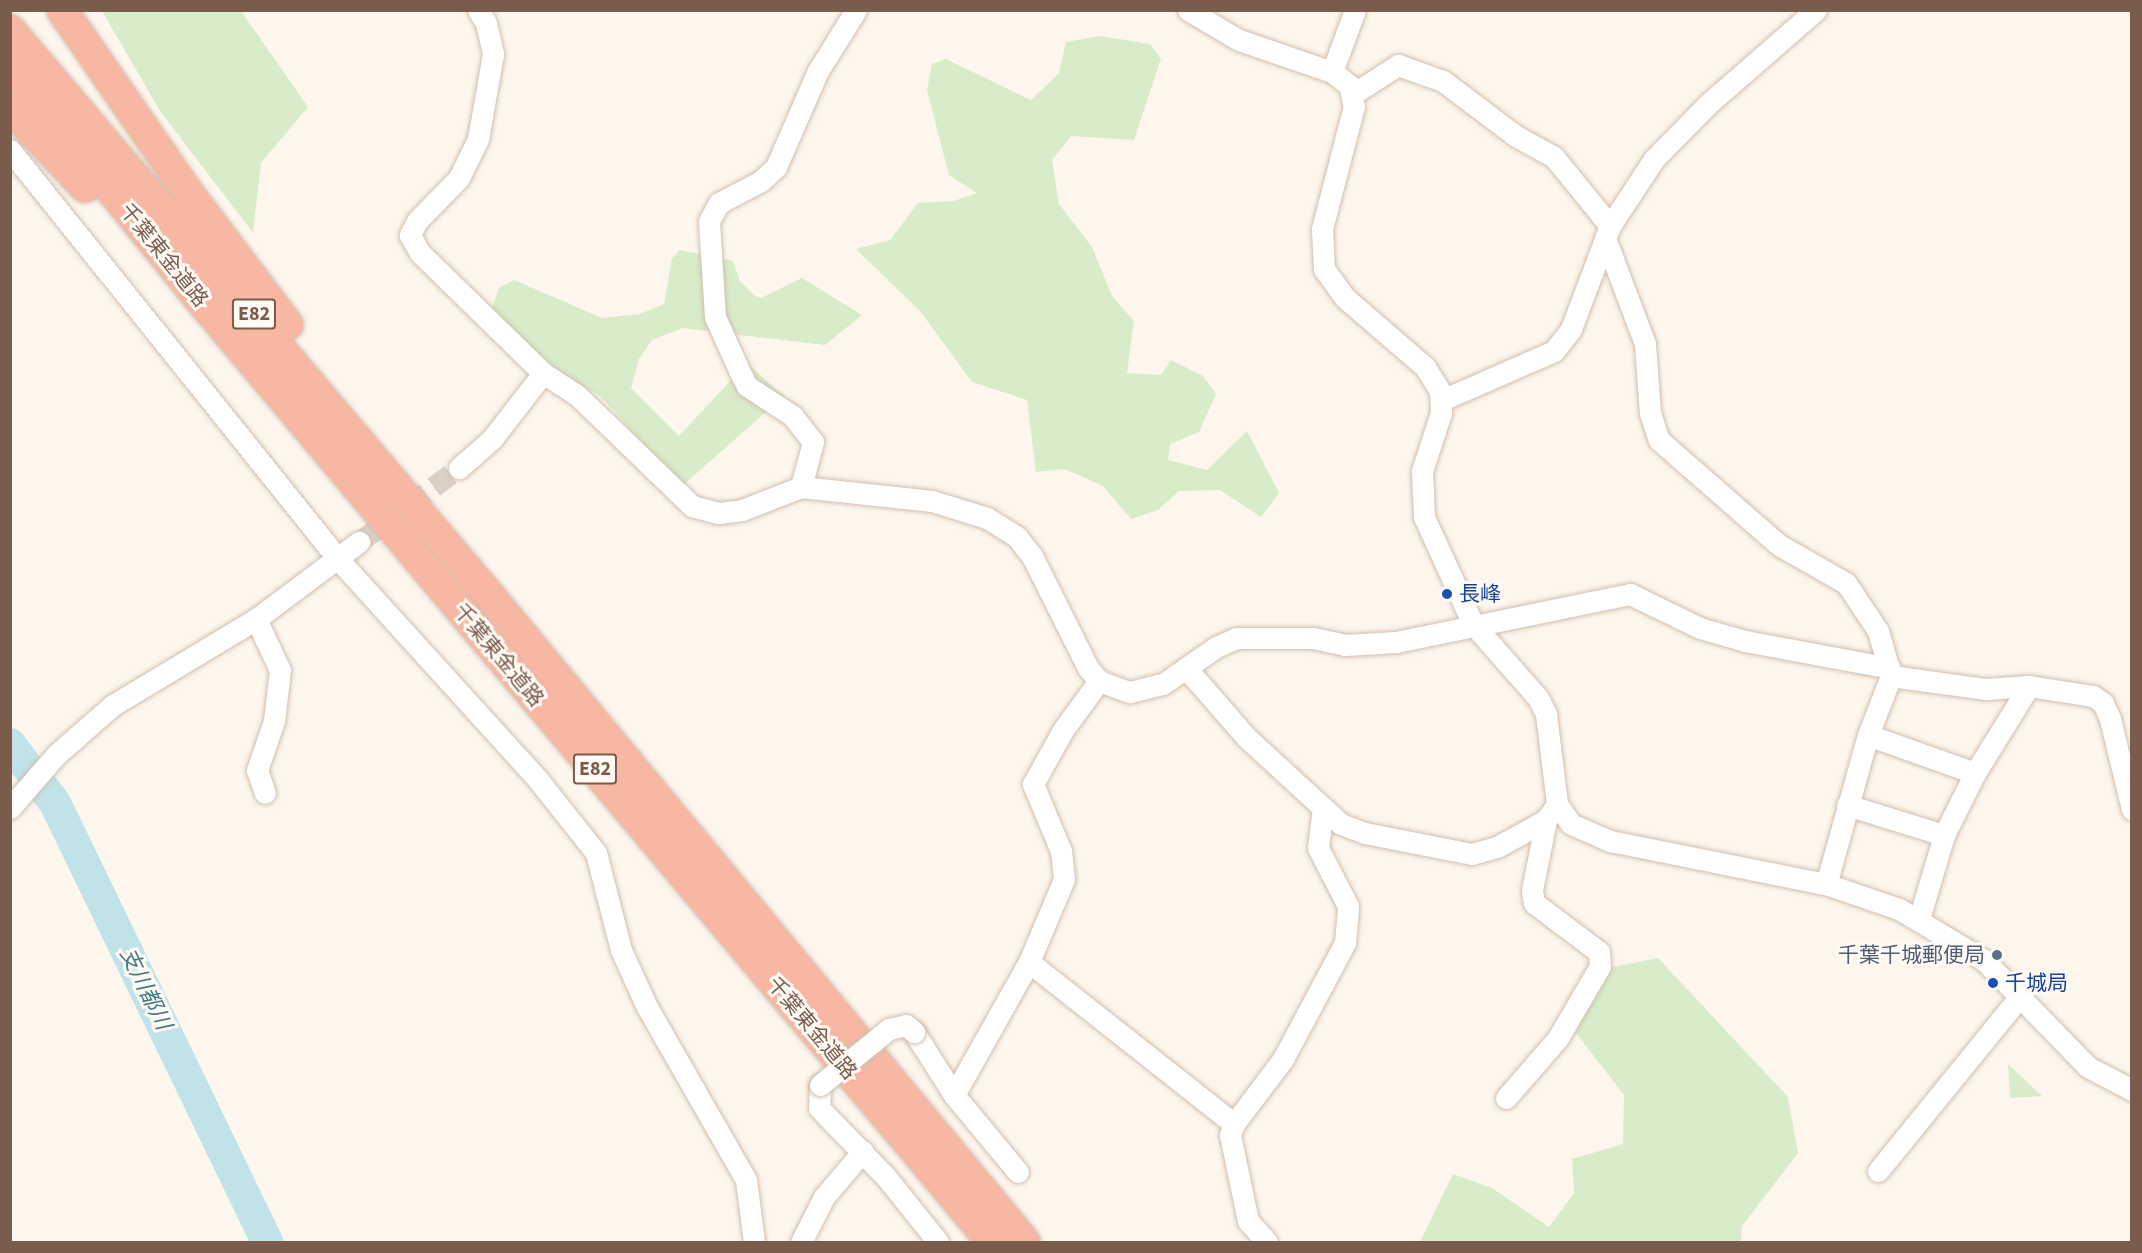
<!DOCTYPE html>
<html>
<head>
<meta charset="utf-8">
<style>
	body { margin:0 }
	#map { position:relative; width:2142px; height:1253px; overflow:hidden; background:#fdf6ec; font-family:"Source Sans 3","Noto Sans JP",sans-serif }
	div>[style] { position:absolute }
	.green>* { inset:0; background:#d8ecc9 }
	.river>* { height:32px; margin:-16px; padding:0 16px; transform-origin:16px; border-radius:16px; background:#bfe3e8 }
	.minor-tunnel>* { height:21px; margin-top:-10.5px; transform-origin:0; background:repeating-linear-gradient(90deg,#dcd0c4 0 21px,transparent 0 31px) }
	.roads { filter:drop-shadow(0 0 2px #d1beb0) drop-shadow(0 0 2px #d1beb0) }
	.minor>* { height:21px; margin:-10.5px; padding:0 10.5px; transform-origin:10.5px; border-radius:10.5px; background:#fff }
	.highway>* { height:30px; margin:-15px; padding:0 15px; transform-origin:15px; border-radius:15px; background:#f7b7a3 }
	.bridges { filter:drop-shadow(0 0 2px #d1beb0) drop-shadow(0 0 2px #d1beb0) }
	.minor-bridge>* { height:21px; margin:-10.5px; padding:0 10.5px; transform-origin:10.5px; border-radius:10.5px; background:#fff }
	.dots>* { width:16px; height:16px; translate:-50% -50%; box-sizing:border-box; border:3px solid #fffaf3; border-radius:50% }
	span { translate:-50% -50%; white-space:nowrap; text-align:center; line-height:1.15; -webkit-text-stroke:6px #fffaf3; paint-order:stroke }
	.shield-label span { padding:2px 4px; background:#fffaf3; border:2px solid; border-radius:4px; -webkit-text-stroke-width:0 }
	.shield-label { font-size:20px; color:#7a5c4d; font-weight:700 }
	.street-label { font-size:21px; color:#7a5c4d }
	.transit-label { font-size:21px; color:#164399 }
	.left { translate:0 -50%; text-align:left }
	.service-label { font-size:21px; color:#4e5e75 }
	.right { translate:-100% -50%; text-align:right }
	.water-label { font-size:22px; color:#437c86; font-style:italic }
	.frame { position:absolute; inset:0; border:12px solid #7a5c4d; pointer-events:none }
</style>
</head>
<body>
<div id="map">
	<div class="green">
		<i style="clip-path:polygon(102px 11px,241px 11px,308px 107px,261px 163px,253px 233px,160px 111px)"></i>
		<i style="clip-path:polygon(1100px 36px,1150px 44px,1161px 59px,1134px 140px,1071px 136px,1052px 160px,1059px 204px,1092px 247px,1112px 296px,1134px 321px,1127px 373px,1161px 375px,1171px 360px,1203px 376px,1216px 394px,1199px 432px,1170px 444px,1168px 460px,1207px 470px,1247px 431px,1279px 493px,1261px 517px,1220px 490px,1179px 491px,1158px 510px,1131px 519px,1103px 486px,1065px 469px,1036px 472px,1027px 400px,972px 382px,920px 311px,856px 249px,890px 240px,918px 203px,954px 201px,977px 193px,949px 175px,927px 90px,932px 64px,946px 59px,1031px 100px,1059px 73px,1066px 42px)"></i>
		<i style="clip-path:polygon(680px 250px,733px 261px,740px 281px,755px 296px,761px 298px,802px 278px,862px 315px,825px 345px,682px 328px,652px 340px,639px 359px,631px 388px,679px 436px,747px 363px,784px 396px,682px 486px,600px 396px,551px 368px,492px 308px,499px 288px,514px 280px,602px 318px,640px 314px,664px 304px,672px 258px)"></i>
		<i style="clip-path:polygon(1658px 958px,1788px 1097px,1798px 1153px,1742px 1226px,1741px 1242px,1420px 1242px,1453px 1174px,1492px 1188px,1549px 1227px,1574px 1193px,1572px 1159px,1623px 1144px,1624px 1095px,1576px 1033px,1598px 970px)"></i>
		<i style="clip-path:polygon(2008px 1064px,2042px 1096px,2010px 1098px)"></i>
	</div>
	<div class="river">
		<i style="left:10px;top:744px;width:74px;rotate:52.7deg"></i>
		<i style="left:55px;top:803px;width:488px;rotate:64.2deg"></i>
	</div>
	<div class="minor-tunnel">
		<i style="left:359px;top:542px;width:124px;rotate:-36.5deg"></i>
	</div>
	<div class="roads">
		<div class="minor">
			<i style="left:478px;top:10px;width:15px;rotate:58deg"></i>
			<i style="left:486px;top:23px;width:32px;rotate:77deg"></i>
			<i style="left:493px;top:54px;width:86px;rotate:100deg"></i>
			<i style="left:478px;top:139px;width:43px;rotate:116deg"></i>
			<i style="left:459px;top:178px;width:60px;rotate:134.3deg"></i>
			<i style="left:417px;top:221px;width:16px;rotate:117deg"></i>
			<i style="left:410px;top:235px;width:21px;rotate:61deg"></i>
			<i style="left:420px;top:253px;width:172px;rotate:44.3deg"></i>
			<i style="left:543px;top:373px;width:40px;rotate:32.9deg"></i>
			<i style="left:577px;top:395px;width:160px;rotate:44deg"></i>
			<i style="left:692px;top:506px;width:28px;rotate:15deg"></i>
			<i style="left:719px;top:513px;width:23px;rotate:-7deg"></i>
			<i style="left:742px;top:510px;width:63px;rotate:-21.3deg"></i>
			<i style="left:801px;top:487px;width:132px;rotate:6.1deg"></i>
			<i style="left:932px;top:501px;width:58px;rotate:17.2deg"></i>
			<i style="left:987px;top:518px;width:36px;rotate:32deg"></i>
			<i style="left:1017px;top:537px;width:24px;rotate:52deg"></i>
			<i style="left:1032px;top:556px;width:125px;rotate:63.4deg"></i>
			<i style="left:1088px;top:668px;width:17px;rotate:50deg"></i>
			<i style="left:1099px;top:681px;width:33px;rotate:20deg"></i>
			<i style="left:1130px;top:692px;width:34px;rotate:-14deg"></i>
			<i style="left:1163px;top:684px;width:65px;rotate:-34.9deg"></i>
			<i style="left:1216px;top:647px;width:22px;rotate:-24deg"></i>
			<i style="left:1236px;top:638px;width:77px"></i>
			<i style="left:1313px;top:638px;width:33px;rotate:12deg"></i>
			<i style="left:1345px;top:645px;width:51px;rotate:-3.4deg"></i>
			<i style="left:1396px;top:642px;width:239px;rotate:-11.6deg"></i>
			<i style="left:1630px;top:594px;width:78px;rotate:25.9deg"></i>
			<i style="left:1700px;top:628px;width:47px;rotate:16.1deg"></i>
			<i style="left:1745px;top:641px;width:147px;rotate:10.5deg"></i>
			<i style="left:1188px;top:10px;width:59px;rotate:30.5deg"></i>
			<i style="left:1239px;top:40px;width:98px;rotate:19deg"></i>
			<i style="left:1332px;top:72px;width:21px;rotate:37deg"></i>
			<i style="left:1349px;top:85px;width:22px;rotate:77deg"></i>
			<i style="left:1354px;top:106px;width:127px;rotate:104.6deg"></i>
			<i style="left:1322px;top:229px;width:40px;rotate:87.1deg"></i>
			<i style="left:1324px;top:269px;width:34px;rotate:54deg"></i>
			<i style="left:1344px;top:297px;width:107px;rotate:40.8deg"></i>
			<i style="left:1425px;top:367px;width:28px;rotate:58deg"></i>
			<i style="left:1440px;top:391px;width:22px;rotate:87deg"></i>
			<i style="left:1441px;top:413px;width:61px;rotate:108.1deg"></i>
			<i style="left:1422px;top:471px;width:46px;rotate:87.5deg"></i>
			<i style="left:1424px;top:517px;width:118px;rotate:65.4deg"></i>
			<i style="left:1473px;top:624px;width:98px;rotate:48.7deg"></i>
			<i style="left:1538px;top:698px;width:18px;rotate:63deg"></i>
			<i style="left:1546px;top:714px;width:91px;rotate:83deg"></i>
			<i style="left:1557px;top:804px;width:24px;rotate:55deg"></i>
			<i style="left:1571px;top:824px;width:43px;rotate:23.6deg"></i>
			<i style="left:1610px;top:841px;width:220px;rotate:11.3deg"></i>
			<i style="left:1826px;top:884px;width:77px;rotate:18.9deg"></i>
			<i style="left:1899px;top:909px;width:99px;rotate:31deg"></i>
			<i style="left:1984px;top:960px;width:149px;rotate:45.8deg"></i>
			<i style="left:2088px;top:1067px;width:50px;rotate:27.6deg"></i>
			<i style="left:1332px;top:72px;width:66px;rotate:-69.6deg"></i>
			<i style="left:1353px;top:94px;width:54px;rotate:-32.8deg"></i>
			<i style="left:1398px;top:65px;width:48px;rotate:19.6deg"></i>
			<i style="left:1443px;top:81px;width:91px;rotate:37deg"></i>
			<i style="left:1516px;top:136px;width:43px;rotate:28.9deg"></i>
			<i style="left:1554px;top:157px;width:89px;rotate:50.9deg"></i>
			<i style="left:10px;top:150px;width:524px;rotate:51.27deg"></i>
			<i style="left:338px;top:559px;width:299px;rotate:47.8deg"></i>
			<i style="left:539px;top:781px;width:92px;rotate:51.6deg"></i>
			<i style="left:596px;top:853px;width:100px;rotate:75.5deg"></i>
			<i style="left:621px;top:950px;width:63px;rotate:65.5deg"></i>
			<i style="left:647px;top:1007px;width:199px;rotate:60.2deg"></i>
			<i style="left:746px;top:1180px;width:63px;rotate:82.6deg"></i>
			<i style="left:1605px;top:238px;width:113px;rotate:69.3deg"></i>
			<i style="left:1645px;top:344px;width:69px;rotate:85.9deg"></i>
			<i style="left:1650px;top:413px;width:28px;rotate:72deg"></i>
			<i style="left:1659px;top:440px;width:159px;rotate:41.2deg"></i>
			<i style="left:1779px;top:545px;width:77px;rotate:29.6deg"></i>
			<i style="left:1846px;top:583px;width:58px;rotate:56.3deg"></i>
			<i style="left:1878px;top:631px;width:47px;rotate:73.9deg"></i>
			<i style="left:1891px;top:676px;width:63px;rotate:111.3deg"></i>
			<i style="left:1868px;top:735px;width:155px;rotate:105.7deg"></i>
			<i style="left:1442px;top:400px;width:122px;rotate:-23.6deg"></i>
			<i style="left:1554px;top:351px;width:28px;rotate:-52deg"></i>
			<i style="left:1571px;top:329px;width:110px;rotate:-69.3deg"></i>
			<i style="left:1610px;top:226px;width:80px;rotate:-56.7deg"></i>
			<i style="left:1654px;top:159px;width:76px;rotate:-45.5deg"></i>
			<i style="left:1707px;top:105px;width:145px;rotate:-41.1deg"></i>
			<i style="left:459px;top:468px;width:44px;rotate:-41.3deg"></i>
			<i style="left:492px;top:439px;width:83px;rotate:-52.3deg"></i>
			<i style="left:801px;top:487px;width:47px;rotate:-75.1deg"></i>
			<i style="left:813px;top:442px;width:33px;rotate:-128deg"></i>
			<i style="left:793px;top:416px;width:55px;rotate:-146.9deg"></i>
			<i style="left:747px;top:386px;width:18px;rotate:-117deg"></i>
			<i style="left:739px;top:370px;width:58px;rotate:-114.4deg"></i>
			<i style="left:715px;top:317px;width:96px;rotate:-93.6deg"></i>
			<i style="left:709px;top:221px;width:21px;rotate:-61deg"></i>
			<i style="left:719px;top:203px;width:47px;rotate:-27.6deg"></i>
			<i style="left:761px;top:181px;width:21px;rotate:-43deg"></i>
			<i style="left:776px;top:167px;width:105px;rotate:-66.4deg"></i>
			<i style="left:818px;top:71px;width:72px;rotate:-58.1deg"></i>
			<i style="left:256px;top:619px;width:56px;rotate:64.8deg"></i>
			<i style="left:280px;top:670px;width:51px;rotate:96.7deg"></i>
			<i style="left:274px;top:721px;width:52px;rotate:109.1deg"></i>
			<i style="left:257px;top:770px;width:24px;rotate:71deg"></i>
			<i style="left:1186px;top:668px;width:91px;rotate:49deg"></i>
			<i style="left:1246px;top:737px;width:86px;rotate:42.6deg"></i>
			<i style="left:1309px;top:795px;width:43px;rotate:42.2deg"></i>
			<i style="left:1341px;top:824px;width:26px;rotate:21deg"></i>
			<i style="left:1365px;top:833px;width:109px;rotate:11.1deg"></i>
			<i style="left:1472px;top:854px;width:26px;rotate:-16deg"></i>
			<i style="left:1497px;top:847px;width:56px;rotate:-28.9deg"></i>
			<i style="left:1546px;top:820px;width:19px;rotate:-55deg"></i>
			<i style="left:1891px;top:676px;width:96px;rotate:7.8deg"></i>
			<i style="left:1986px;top:689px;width:43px;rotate:-4deg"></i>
			<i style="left:2029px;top:686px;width:65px;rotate:8.9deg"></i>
			<i style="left:2093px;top:696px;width:12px;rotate:35deg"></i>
			<i style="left:2103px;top:703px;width:17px;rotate:66deg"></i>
			<i style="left:2110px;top:719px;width:93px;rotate:76.3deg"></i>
			<i style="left:1868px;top:735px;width:114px;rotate:19.6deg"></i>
			<i style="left:1847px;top:805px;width:102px;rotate:17.2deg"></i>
			<i style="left:10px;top:808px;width:72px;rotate:-49deg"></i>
			<i style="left:57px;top:754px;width:74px;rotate:-41.2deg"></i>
			<i style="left:113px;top:705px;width:167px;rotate:-31deg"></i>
			<i style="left:256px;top:619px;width:129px;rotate:-36.8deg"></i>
			<i style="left:1919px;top:919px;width:88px;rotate:-73.4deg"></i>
			<i style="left:1944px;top:835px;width:69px;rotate:-63.4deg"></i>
			<i style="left:1975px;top:773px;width:102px;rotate:-58.2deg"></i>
			<i style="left:1029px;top:962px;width:261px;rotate:38.3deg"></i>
			<i style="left:914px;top:1032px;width:75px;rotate:57.6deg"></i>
			<i style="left:954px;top:1095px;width:153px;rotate:-60.6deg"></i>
			<i style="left:1029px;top:962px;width:90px;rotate:-67.1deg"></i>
			<i style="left:1064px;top:879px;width:28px;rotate:-96deg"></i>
			<i style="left:1061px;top:851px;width:73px;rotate:-112.7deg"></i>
			<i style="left:1033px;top:784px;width:62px;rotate:-60.9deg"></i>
			<i style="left:1063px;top:730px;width:61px;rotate:-53.7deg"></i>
			<i style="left:820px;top:1085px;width:23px;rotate:92deg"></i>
			<i style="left:819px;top:1108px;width:96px;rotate:45.8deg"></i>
			<i style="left:886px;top:1177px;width:83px;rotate:51.3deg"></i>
			<i style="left:954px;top:1095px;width:100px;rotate:50.3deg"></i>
			<i style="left:1506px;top:1098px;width:79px;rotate:-49.1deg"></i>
			<i style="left:1558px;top:1038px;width:83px;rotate:-59.7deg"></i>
			<i style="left:1600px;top:966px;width:14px;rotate:-94deg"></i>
			<i style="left:1599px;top:952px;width:81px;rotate:-143deg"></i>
			<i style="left:1534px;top:903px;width:13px;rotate:-99deg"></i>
			<i style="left:1532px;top:890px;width:71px;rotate:-78.7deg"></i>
			<i style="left:1878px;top:1171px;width:225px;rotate:-50.9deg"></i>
			<i style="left:801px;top:1242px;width:51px;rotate:-62.9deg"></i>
			<i style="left:824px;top:1197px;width:60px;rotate:-49.7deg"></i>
			<i style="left:1267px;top:1242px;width:28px;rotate:-132deg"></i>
			<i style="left:1248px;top:1221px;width:88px;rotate:-101.8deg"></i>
			<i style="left:1230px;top:1135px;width:12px;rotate:-70deg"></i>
			<i style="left:1234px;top:1124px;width:81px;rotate:-53deg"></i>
			<i style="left:1283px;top:1059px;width:132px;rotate:-61.9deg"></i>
			<i style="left:1345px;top:943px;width:37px;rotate:-85deg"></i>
			<i style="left:1348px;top:906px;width:65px;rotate:-117.3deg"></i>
			<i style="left:1318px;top:848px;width:40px;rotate:-82.9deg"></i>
		</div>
		<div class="highway">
			<i style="left:62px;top:10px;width:219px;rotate:55.4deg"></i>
			<i style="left:186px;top:190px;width:169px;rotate:52.9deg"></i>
			<i style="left:10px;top:30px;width:749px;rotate:49.71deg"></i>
			<i style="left:494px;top:601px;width:832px;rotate:50.36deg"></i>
			<i style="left:10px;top:65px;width:297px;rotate:51deg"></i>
			<i style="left:197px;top:296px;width:1236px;rotate:49.96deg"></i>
			<i style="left:10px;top:108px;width:109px;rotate:46.5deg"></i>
		</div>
	</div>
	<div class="bridges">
		<div class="minor-bridge">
			<i style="left:820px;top:1085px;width:89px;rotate:-39.1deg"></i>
			<i style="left:889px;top:1029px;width:17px;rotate:-13deg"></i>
			<i style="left:906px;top:1025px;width:11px;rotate:41deg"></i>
		</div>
	</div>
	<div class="dots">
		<i style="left:1447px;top:594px;background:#1a4fb4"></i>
		<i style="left:1997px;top:955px;background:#5c6f8a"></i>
		<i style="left:1993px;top:983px;background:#1a4fb4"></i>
	</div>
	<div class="shield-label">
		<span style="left:254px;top:314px">E82</span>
		<span style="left:595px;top:769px">E82</span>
	</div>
	<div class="street-label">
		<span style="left:164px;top:255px;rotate:51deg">千葉東金道路</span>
		<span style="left:499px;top:655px;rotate:50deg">千葉東金道路</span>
		<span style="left:812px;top:1028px;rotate:50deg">千葉東金道路</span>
	</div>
	<div class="transit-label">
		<span class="left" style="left:1459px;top:594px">長峰</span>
		<span class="left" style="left:2005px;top:983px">千城局</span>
	</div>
	<div class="service-label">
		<span class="right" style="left:1985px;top:955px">千葉千城郵便局</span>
	</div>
	<div class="water-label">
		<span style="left:145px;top:989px;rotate:64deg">支川都川</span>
	</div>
	<div class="frame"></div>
</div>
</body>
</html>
